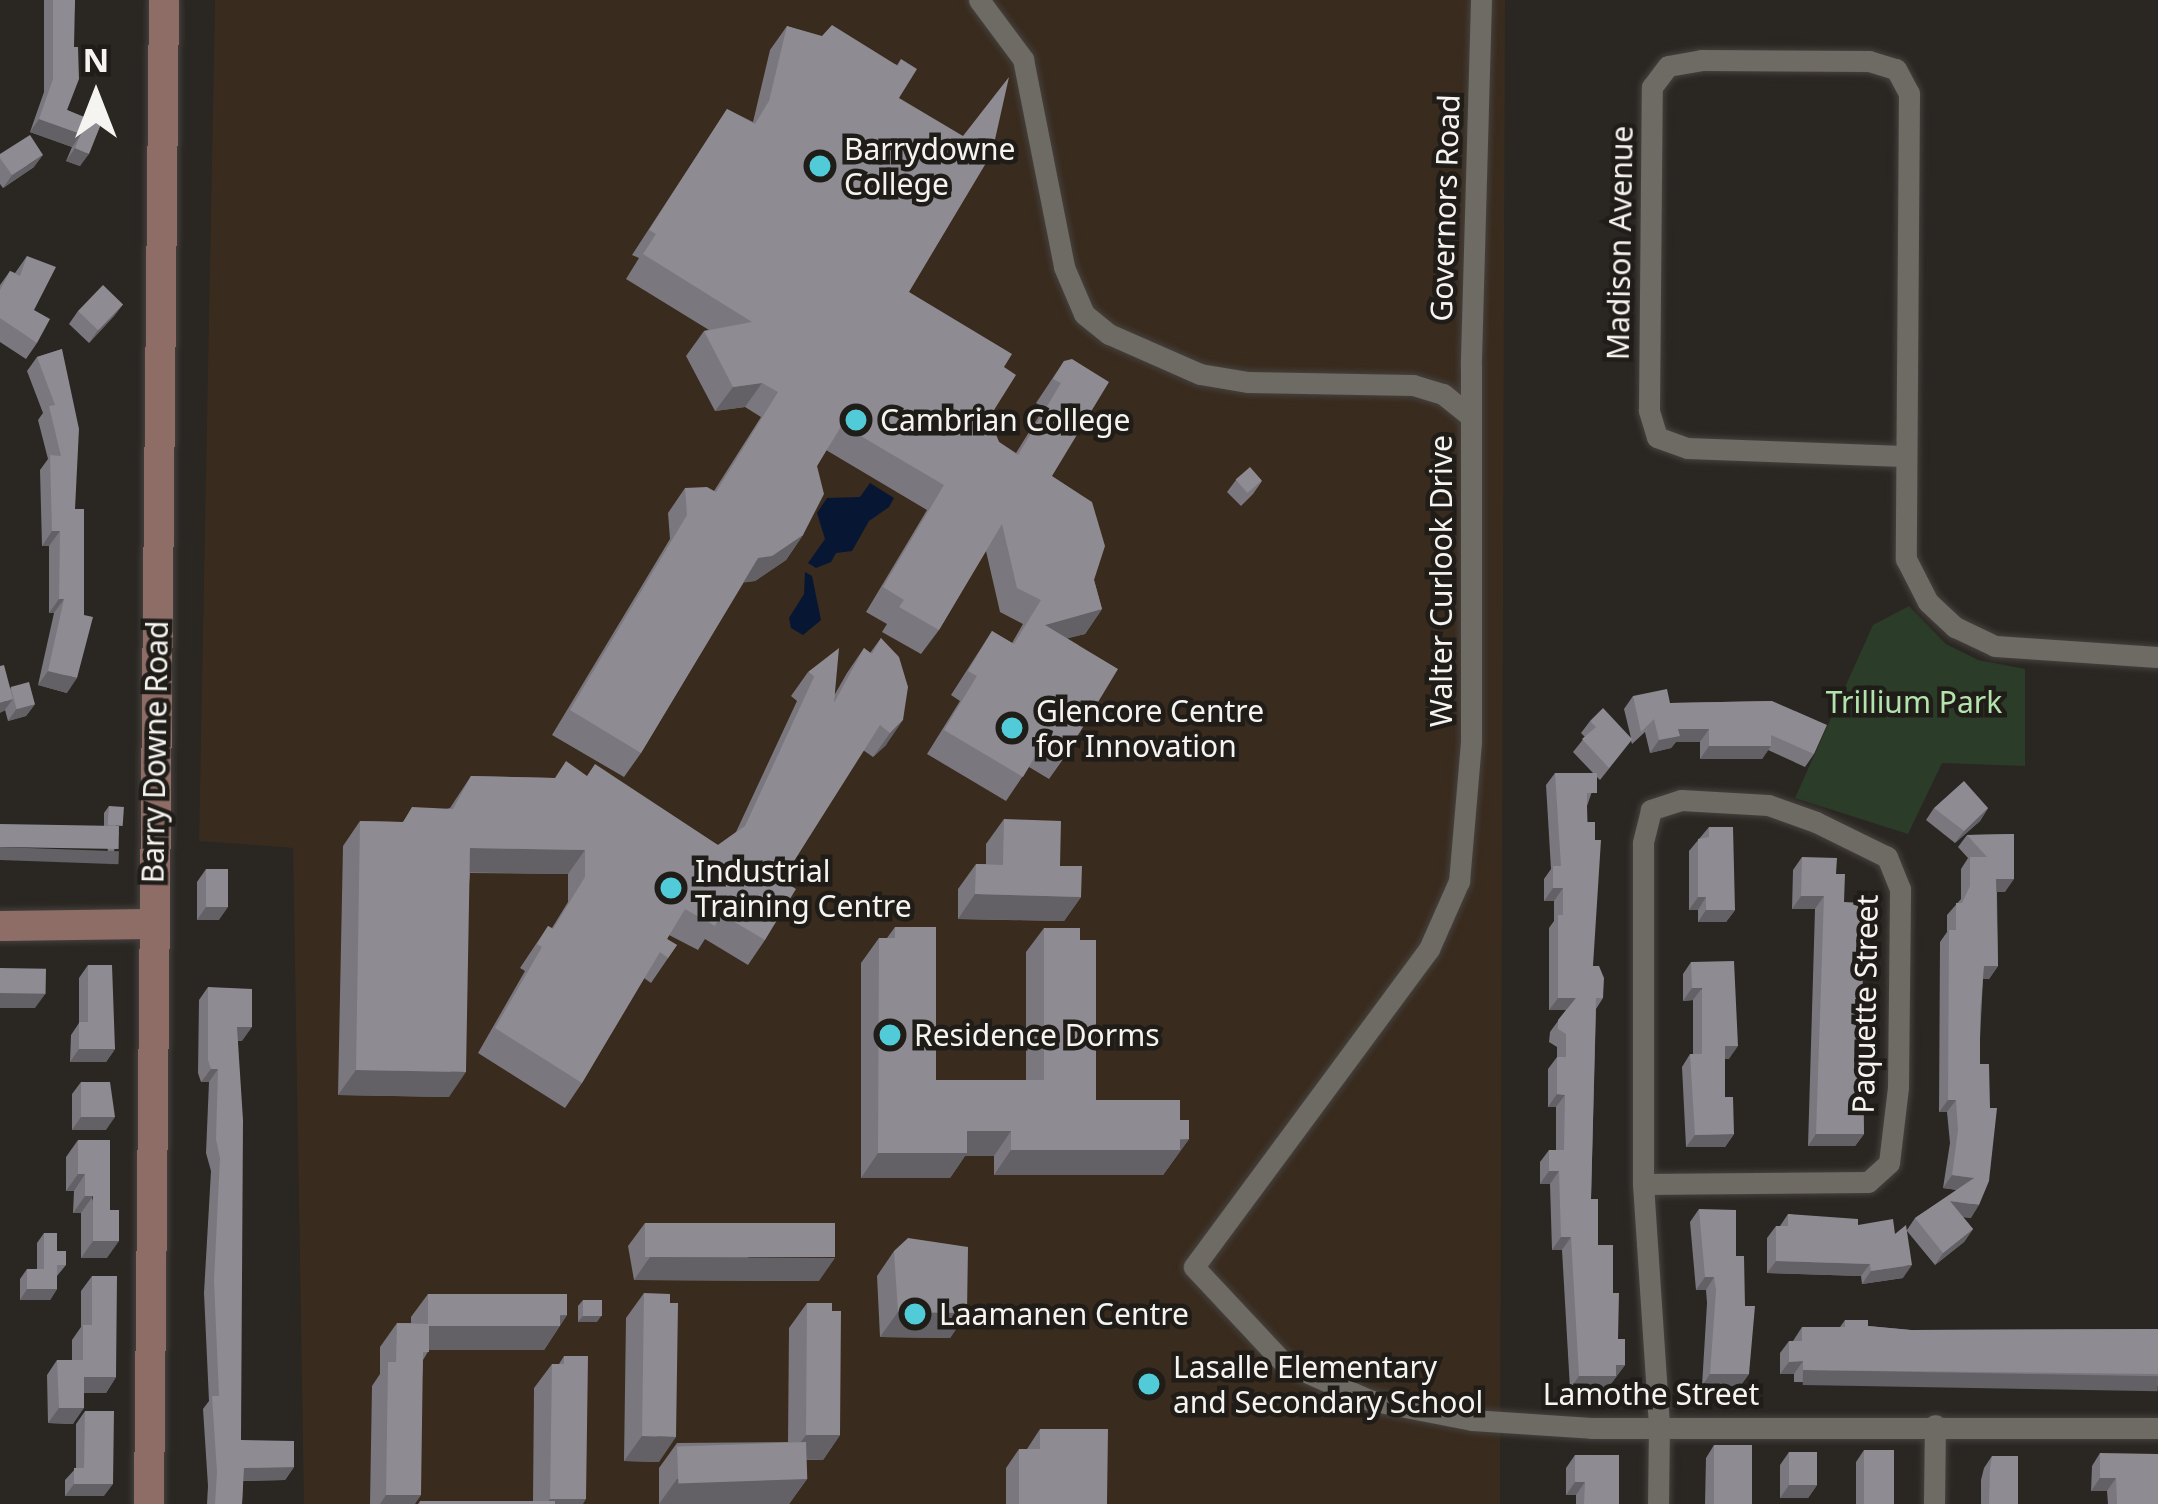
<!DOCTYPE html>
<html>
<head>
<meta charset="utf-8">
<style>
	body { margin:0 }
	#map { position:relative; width:2158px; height:1504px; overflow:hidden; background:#2a2622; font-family:"Noto Sans",sans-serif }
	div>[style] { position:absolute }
	.education>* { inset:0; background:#392b1e }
	.green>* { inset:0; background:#2b3c29 }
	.water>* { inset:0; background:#071633 }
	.roads { filter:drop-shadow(0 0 3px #45413e) drop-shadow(0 0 3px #45413e) }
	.street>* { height:21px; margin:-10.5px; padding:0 10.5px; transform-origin:10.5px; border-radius:10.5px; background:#6e6a64 }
	.secondary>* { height:30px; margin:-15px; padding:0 15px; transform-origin:15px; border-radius:15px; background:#8e6d66 }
	.wall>* { inset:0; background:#7a787e }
	.shaded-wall>* { inset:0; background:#636166; transform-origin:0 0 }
	.building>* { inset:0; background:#8e8b92; transform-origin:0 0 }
	.dots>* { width:33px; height:33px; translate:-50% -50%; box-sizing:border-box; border:6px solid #201d19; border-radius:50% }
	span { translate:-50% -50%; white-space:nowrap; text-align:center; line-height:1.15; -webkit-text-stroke:9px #201d19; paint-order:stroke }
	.poi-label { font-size:30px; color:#f6f4f1 }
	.left { translate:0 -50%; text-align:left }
	.street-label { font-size:30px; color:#f6f4f1 }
	.park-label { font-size:30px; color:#b3e4ad }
	.north { position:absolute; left:36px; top:36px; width:120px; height:120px; -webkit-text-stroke:9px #201d19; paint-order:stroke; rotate:0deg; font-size:33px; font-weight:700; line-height:48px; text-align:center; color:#f6f4f1 }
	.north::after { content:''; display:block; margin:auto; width:42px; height:54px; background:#f6f4f1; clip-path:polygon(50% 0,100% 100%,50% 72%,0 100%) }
</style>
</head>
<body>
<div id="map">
	<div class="education">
		<i style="clip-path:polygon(215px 0,1505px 0,1500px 1504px,304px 1504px,293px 848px,199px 841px)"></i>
	</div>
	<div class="green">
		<i style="clip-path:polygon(1909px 606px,1946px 644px,1978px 660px,2025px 669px,2025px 766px,1942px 763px,1908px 834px,1795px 798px,1873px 625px)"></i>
	</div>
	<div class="water">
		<i style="clip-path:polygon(870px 483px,894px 498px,889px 507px,869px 521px,852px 551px,836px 553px,831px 562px,816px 568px,808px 563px,825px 539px,817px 513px,827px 498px,860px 497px)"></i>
		<i style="clip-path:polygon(805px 572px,812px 576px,821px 620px,803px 635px,791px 628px,789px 618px,804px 594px)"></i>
	</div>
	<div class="roads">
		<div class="street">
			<i style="left:979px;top:0;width:74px;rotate:53.3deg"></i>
			<i style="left:1023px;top:59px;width:212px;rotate:78.8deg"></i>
			<i style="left:1064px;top:267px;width:51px;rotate:66.9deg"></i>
			<i style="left:1084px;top:314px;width:32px;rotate:39deg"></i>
			<i style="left:1109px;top:334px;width:99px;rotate:23.7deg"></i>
			<i style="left:1200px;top:374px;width:49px;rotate:9.5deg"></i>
			<i style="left:1248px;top:382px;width:165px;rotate:1deg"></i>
			<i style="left:1413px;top:385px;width:31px;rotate:17deg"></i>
			<i style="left:1443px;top:394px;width:36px;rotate:39deg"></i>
			<i style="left:1481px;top:0;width:366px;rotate:91.6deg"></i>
			<i style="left:1471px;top:366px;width:376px;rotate:90deg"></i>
			<i style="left:1471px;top:742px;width:140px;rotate:94.9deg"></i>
			<i style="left:1459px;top:881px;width:74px;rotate:113.8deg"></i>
			<i style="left:1429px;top:949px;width:395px;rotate:126.5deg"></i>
			<i style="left:1194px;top:1267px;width:130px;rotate:46.9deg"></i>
			<i style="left:1283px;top:1362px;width:94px;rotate:23.8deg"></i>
			<i style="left:1369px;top:1400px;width:105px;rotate:11deg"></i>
			<i style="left:1472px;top:1420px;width:119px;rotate:3.8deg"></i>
			<i style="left:1591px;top:1428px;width:567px"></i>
			<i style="left:1903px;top:456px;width:216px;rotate:-177.9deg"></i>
			<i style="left:1687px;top:448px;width:32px;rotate:-160deg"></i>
			<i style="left:1657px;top:437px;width:28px;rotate:-107deg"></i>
			<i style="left:1649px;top:410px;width:323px;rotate:-89.5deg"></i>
			<i style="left:1652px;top:87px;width:26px;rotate:-53deg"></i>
			<i style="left:1668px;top:66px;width:34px;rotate:-10deg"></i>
			<i style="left:1701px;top:60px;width:168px;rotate:0.3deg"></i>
			<i style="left:1869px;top:61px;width:28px;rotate:17deg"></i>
			<i style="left:1896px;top:69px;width:27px;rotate:62deg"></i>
			<i style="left:1909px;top:93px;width:466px;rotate:90.4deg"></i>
			<i style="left:1906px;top:559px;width:48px;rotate:62.9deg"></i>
			<i style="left:1928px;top:602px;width:37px;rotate:43deg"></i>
			<i style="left:1955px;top:627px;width:44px;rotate:25.4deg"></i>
			<i style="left:1995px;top:646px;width:163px;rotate:3.9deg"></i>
			<i style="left:1643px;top:1184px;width:225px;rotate:-0.5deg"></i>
			<i style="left:1868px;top:1182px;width:28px;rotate:-42deg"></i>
			<i style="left:1889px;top:1163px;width:77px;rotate:-83.2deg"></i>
			<i style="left:1898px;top:1087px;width:198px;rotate:-89.4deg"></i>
			<i style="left:1900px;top:889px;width:35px;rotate:-112deg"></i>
			<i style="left:1887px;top:857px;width:79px;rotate:-153.8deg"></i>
			<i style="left:1816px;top:822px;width:51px;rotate:-160.5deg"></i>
			<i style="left:1768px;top:805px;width:87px;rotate:-176.7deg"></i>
			<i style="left:1681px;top:800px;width:32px;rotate:162deg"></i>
			<i style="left:1651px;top:810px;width:34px;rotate:104deg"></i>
			<i style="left:1643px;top:843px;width:341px;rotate:90deg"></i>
			<i style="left:1643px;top:1184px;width:242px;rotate:86.2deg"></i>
			<i style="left:1659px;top:1425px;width:79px;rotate:90.7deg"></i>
			<i style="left:1934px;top:1504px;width:79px;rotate:-89.3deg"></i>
		</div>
		<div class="secondary">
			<i style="left:0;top:926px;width:151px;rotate:-0.8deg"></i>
			<i style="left:149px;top:1504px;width:1504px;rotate:-89.43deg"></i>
		</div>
	</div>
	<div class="wall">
		<i style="clip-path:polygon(44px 0,75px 0,67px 110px,101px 124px,80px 166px,66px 161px,72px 147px,30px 132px,44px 92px)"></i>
		<i style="clip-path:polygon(787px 26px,897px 65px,901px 59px,899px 98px,909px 292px,1004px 367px,989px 418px,999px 442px,1016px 453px,1044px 408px,1036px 403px,1064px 361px,1052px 476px,1094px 580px,1102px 609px,1085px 634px,1067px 638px,1066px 755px,1049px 779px,1029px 767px,1006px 801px,927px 754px,960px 701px,951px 695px,992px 631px,1012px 643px,1023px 624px,1000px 612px,986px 551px,939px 630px,921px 654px,882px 632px,887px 624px,866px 612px,927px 510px,826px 450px,817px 466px,803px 535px,786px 560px,755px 581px,744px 582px,641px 753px,624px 777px,552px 735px,670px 539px,668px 513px,685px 488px,714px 491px,761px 417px,745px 407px,715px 411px,686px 356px,704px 331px,709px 330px,626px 279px,639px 258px,632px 255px,727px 109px,753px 122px,770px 50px)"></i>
		<i style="clip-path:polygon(0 154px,34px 167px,3px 188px,0 184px)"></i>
		<i style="clip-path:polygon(27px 256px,37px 343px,26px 359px,0 342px,0 285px,10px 271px,15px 273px)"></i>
		<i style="clip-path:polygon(123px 304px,114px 316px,89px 343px,69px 324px,78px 311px)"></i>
		<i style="clip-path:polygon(62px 349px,67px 693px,38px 685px,54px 613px,49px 613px,49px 546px,42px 546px,40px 470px,48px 459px,38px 420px,43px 413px,27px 371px,37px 357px)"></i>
		<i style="clip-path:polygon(1236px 480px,1262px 481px,1253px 494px,1241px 506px,1227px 492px)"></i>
		<i style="clip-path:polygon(881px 638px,908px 687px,886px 745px,873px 757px,863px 750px,782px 880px,765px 940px,748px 965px,705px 939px,698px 950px,669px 935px,667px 939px,677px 945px,651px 983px,644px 978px,582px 1083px,565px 1108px,478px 1053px,525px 971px,520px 968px,548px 926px,552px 928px,568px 902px,568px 874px,470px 873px,449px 1097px,338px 1095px,343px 846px,360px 821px,402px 822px,450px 808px,471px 776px,554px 778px,587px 776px,718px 845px,736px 832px,797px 701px,791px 696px,808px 672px,835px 694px,847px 673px,864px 648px,870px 653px)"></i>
		<i style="clip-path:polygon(10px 688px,35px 704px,26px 716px,8px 721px,5px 710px,4px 711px)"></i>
		<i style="clip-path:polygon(1633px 696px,1670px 703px,1772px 701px,1814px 754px,1805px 767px,1768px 750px,1762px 759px,1700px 759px,1700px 742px,1676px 742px,1671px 748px,1650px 753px,1645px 732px,1632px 744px,1631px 741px,1600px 780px,1597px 777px,1587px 806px,1593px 966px,1603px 998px,1596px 1009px,1591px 1199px,1598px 1245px,1613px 1293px,1618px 1339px,1625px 1365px,1607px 1389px,1570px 1389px,1562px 1250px,1552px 1250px,1550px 1184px,1540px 1184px,1540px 1162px,1549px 1150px,1556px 1150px,1556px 1107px,1548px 1107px,1548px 1069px,1557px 1057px,1557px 1047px,1549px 1042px,1550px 1032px,1566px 1010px,1549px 1010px,1549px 928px,1554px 921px,1554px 901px,1544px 901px,1544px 879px,1551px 869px,1546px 785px,1555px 773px,1593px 773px,1573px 752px,1585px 737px,1581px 733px,1590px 721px,1631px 738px,1624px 709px)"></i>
		<i style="clip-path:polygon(109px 806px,119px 833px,110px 865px,104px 825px,104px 813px)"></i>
		<i style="clip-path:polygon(1934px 808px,1988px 808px,1980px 821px,1955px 843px,1926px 820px)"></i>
		<i style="clip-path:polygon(1004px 819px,1060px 866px,1081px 897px,1064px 921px,958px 919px,958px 889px,976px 864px,986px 864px,986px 844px)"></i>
		<i style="clip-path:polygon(1709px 827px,1735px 910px,1726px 922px,1698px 922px,1698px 910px,1689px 910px,1689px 851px)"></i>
		<i style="clip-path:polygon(2014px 834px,2005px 892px,1997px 892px,1998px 966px,1989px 979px,1983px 979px,1971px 1218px,1963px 1217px,1973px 1229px,1964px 1242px,1935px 1265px,1907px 1231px,1903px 1278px,1862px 1284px,1861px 1276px,1767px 1273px,1767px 1238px,1776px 1226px,1780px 1226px,1788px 1214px,1858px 1225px,1895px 1234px,1907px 1230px,1915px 1218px,1957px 1190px,1943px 1188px,1950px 1143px,1947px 1112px,1939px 1112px,1940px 942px,1947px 932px,1947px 915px,1961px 899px,1961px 869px,1968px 858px,1958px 847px,1967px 835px)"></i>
		<i style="clip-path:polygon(1802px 857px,1836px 874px,1844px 902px,1864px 1134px,1855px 1146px,1808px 1146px,1815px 909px,1792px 909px,1793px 870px)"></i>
		<i style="clip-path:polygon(206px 869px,219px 920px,197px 920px,197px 882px)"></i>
		<i style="clip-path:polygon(895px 927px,936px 1080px,1026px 1080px,1026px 952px,1044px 928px,1080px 940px,1096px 1100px,1180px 1120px,1189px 1139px,1163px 1175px,994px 1175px,994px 1156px,965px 1156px,950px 1178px,861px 1178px,861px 963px,879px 938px,887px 938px)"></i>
		<i style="clip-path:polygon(1691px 962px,1729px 1059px,1725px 1059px,1725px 1097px,1734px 1134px,1725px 1147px,1686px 1147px,1682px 1067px,1690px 1054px,1693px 1054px,1693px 1000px,1683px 1001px,1683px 974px)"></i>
		<i style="clip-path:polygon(88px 965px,115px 1049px,106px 1062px,70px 1062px,71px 1035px,79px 1023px,79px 978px)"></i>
		<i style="clip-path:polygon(208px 987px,242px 1041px,238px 1041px,241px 1440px,294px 1467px,285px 1480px,243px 1481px,242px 1504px,207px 1504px,208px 1486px,203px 1409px,209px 1401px,204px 1293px,211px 1171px,206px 1153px,209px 1082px,201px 1082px,198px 1073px,199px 1000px)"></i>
		<i style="clip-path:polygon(81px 1082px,106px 1130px,72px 1130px,72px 1094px)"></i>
		<i style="clip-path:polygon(78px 1140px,107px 1258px,81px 1258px,81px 1213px,73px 1213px,74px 1191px,66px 1191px,66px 1157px)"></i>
		<i style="clip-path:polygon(1699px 1209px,1736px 1256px,1745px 1306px,1749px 1374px,1740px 1386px,1702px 1386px,1707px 1303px,1706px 1290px,1696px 1290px,1690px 1222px)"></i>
		<i style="clip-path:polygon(645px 1223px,819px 1281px,634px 1280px,628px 1246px)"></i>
		<i style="clip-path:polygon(44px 1233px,66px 1265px,57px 1276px,57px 1289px,50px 1300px,20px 1300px,20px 1279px,27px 1269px,37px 1269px,37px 1243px)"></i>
		<i style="clip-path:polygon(894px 1251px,967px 1313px,950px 1338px,880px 1337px,877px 1276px)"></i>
		<i style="clip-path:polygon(92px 1276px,116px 1377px,106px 1393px,84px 1393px,73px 1424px,48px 1423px,47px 1375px,57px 1360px,72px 1360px,72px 1340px,81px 1327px,81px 1291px)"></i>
		<i style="clip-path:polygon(644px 1293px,659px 1462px,624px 1461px,626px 1318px)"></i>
		<i style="clip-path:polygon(428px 1294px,567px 1315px,544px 1350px,429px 1350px,423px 1360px,415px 1504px,370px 1504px,372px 1386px,380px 1374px,380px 1347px,397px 1323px,411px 1323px,411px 1317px)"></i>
		<i style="clip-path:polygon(583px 1300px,597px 1322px,578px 1322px,578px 1306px)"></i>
		<i style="clip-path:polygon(807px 1303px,840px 1435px,823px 1460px,806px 1460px,807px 1479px,789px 1504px,659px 1504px,659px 1468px,677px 1443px,788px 1442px,789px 1328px)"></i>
		<i style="clip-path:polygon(1845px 1320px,1868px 1326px,1911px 1330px,2158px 1329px,2158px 1386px,1794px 1382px,1794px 1374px,1780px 1374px,1780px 1353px,1789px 1341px,1793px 1341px,1802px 1327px,1840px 1327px)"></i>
		<i style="clip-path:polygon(564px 1356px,583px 1504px,418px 1504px,420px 1501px,533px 1501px,534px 1388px,552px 1364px,559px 1364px)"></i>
		<i style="clip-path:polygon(85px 1411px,104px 1496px,65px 1496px,65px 1480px,76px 1468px,76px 1424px)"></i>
		<i style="clip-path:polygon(1040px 1429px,1107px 1504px,1006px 1504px,1006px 1468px,1019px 1449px,1027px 1449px)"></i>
		<i style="clip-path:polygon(1714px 1445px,1751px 1504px,1705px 1504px,1706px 1458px)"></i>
		<i style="clip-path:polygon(1864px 1450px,1894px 1504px,1856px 1504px,1856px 1462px)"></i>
		<i style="clip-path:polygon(1789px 1452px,1817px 1485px,1808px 1498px,1780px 1498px,1780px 1465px)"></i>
		<i style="clip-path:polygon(2100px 1453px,2158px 1504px,2108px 1504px,2107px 1491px,2091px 1491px,2092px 1466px)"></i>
		<i style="clip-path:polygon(1575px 1455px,1619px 1504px,1576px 1504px,1576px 1495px,1566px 1495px,1566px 1468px)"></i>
		<i style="clip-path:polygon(1992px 1456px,2018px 1504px,1981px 1504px,1981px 1480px,1984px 1468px)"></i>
	</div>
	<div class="shaded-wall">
		<i style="clip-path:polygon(39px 119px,81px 134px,72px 147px,30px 132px)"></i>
		<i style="clip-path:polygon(75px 148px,89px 154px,80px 166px,66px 161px)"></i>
		<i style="clip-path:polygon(43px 155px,34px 167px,3px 188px,12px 175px)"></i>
		<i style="clip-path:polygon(123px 304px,114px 316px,89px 343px,98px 330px)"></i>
		<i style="clip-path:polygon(762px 383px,745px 407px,715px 411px,733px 387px)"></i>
		<i style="clip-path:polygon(52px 531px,60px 531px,49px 546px,42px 546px)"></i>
		<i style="clip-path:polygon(803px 535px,786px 560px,755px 581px,741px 583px,758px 558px)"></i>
		<i style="clip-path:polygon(59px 599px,64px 599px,54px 613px,49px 613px)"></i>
		<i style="clip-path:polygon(1102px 609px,1085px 634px,1027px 649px,1045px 625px)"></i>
		<i style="clip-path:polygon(48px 671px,77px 678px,67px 693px,38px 685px)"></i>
		<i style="clip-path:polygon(13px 699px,4px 711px,0 713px,0 703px)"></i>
		<i style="clip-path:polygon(35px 704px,26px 716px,8px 721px,17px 708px)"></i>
		<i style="clip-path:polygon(903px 720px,886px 745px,873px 757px,890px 733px)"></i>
		<i style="clip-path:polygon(1678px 729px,1709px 729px,1700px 742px,1676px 742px,1671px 748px,1650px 753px,1659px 740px)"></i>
		<i style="clip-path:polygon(1709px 746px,1771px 746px,1762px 759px,1700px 759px)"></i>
		<i style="clip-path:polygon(1988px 808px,1980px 821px,1955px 843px,1964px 831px)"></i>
		<i style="left:0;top:847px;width:119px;height:13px;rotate:2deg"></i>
		<i style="clip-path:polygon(470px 848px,585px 850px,568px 874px,453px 872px)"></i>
		<i style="clip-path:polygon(1996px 879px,2014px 879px,2005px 892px,1988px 892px)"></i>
		<i style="clip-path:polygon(1553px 888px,1563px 888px,1554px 901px,1544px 901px)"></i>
		<i style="clip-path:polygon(975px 894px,1081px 897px,1064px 921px,958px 919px)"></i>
		<i style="clip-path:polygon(1801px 896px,1824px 896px,1815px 909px,1792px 909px)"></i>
		<i style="clip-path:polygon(1698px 897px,1706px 897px,1698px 910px,1689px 910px)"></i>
		<i style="clip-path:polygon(206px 907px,228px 907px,219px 920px,197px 920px)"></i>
		<i style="clip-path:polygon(1706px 910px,1735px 910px,1726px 922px,1698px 922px)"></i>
		<i style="clip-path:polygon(1984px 966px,1998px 966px,1989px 979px,1975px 979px)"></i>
		<i style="clip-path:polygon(1692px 988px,1702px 988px,1693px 1000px,1683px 1001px)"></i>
		<i style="clip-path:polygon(0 993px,46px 993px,35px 1008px,0 1008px)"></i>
		<i style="clip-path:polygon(1558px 998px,1576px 998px,1567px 1010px,1549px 1010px)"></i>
		<i style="clip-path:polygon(237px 1027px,252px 1027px,242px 1041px,228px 1040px)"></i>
		<i style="clip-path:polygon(1725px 1046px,1738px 1046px,1729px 1059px,1716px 1059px)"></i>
		<i style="clip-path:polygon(79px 1049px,115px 1049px,106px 1062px,70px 1062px)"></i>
		<i style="clip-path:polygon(211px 1069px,218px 1069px,209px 1082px,201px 1082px)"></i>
		<i style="clip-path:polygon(356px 1070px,466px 1072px,449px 1097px,338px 1095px)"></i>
		<i style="clip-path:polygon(1557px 1094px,1565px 1095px,1556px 1107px,1548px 1107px)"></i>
		<i style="clip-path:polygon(1948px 1100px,1956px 1100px,1947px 1112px,1939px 1112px)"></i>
		<i style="clip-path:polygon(81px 1117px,115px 1117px,106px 1130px,72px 1130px)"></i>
		<i style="clip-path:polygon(967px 1131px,1011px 1131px,994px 1156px,965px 1156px,950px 1178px,861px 1178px,878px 1153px)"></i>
		<i style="clip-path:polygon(1734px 1134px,1725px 1147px,1686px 1147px,1695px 1135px)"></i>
		<i style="clip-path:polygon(1816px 1134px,1864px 1134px,1855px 1146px,1808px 1146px)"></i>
		<i style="clip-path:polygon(1189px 1139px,1163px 1175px,994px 1175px,1011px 1150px)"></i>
		<i style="clip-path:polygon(1549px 1171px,1559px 1171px,1550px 1184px,1540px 1184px)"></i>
		<i style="clip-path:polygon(78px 1174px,85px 1174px,74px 1191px,66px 1191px)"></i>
		<i style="clip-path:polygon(1952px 1175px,1974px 1178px,1965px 1191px,1943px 1188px)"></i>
		<i style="clip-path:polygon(85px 1196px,93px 1196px,81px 1213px,73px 1213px)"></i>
		<i style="clip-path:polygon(1950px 1201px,1979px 1205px,1971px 1218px,1941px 1214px)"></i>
		<i style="clip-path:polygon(1973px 1229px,1964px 1242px,1935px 1265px,1943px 1253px)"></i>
		<i style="clip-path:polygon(1561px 1237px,1571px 1237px,1562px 1250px,1552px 1250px)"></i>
		<i style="clip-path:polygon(93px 1241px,119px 1241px,107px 1258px,81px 1258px)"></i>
		<i style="clip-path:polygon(650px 1257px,835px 1258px,819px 1281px,634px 1280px)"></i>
		<i style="clip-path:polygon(1776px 1261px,1870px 1264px,1861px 1276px,1767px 1273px)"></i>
		<i style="clip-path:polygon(1912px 1265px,1903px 1278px,1862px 1284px,1871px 1271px)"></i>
		<i style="clip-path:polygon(1705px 1277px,1714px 1277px,1706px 1290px,1696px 1290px)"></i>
		<i style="clip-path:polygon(27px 1289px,57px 1289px,50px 1300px,20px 1300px)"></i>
		<i style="clip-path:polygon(898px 1312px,967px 1313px,950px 1338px,880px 1337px)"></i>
		<i style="clip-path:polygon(567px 1315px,544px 1350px,412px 1350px,429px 1326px)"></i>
		<i style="clip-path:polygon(602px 1315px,597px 1322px,578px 1322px,583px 1316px)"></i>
		<i style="clip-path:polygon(1803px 1361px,1794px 1374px,1780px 1374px,1789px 1362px)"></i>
		<i style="clip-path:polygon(1616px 1365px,1625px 1365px,1607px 1389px,1570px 1389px,1579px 1376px)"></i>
		<i style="left:1803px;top:1370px;width:355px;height:15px;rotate:1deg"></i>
		<i style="clip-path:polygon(1710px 1374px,1749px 1374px,1740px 1386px,1702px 1386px)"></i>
		<i style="clip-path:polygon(84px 1377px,116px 1377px,106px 1393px,73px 1393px)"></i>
		<i style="clip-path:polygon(59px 1408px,84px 1408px,73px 1424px,48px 1423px)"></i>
		<i style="clip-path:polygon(806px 1435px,840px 1435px,823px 1460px,788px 1459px)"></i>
		<i style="clip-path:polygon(642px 1436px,676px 1437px,659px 1462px,624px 1461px)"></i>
		<i style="clip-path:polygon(294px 1467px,285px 1480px,235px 1481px,244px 1468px)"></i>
		<i style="clip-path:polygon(2100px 1478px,2116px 1478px,2107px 1491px,2091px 1491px)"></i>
		<i style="clip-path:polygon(677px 1479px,807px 1479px,789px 1504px,659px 1504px)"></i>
		<i style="clip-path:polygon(1575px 1482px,1585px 1482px,1576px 1495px,1566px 1495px)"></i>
		<i style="clip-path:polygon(74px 1484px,113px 1484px,104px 1496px,65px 1496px)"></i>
		<i style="clip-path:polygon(1789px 1485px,1817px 1485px,1808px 1498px,1780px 1498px)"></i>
		<i style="clip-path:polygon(386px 1495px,421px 1495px,415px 1504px,380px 1504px)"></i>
		<i style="clip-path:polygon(550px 1499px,586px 1499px,583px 1504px,546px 1504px)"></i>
	</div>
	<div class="building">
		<i style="clip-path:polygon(53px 0,75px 0,74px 47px,78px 47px,79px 79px,67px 110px,101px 124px,89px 154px,75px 148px,81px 134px,39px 119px,53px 79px)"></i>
		<i style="clip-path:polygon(832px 25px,898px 66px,901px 59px,917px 69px,899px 98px,963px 136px,1009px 77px,992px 153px,909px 292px,1012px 354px,1004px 367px,1016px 375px,989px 418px,999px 442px,1018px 455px,1061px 383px,1053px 379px,1064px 361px,1072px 359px,1109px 382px,1052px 476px,1092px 502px,1105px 546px,1094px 580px,1102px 609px,1045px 625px,1118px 669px,1066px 755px,1044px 741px,1023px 777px,944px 730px,977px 676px,968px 671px,992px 631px,1014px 644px,1041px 600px,1017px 588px,1002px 524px,939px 630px,899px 607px,904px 600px,883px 587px,944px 485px,842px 425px,817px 466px,824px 494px,803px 535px,772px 556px,758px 558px,641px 753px,570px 710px,687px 515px,685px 488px,707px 487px,716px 492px,778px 392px,762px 383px,733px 387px,704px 331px,752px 322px,643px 254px,656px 234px,649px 230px,727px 109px,755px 124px,769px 101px,787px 26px,822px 36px)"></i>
		<i style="clip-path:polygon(30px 135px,43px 155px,12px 175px,0 158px,0 154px)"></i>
		<i style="clip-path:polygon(27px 256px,56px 267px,34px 310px,50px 319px,37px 343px,0 318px,0 290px,10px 271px,20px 276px)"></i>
		<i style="left:103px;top:285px;width:28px;height:36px;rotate:44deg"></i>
		<i style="clip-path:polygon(62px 349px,79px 429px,75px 509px,84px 509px,84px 615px,93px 617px,77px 678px,48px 671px,64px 599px,59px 599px,60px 531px,52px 531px,50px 455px,61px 456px,49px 406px,55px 405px,37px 357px)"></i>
		<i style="left:1250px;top:467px;width:18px;height:19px;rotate:49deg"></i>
		<i style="clip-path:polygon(881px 638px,899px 657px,908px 687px,903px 720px,890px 733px,880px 725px,782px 880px,796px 889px,765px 940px,721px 914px,715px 926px,685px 909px,667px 939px,677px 945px,668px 958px,660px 952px,582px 1083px,495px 1028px,542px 947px,537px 944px,548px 926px,553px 929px,585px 877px,585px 850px,470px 848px,466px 1072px,356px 1070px,360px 821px,403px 822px,412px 807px,453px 809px,471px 776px,555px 778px,566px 761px,587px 776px,595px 764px,718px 845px,745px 826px,814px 677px,808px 672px,839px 648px,834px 703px,864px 648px,872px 654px)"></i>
		<i style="clip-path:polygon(4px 665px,13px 699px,0 703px,0 666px)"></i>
		<i style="left:29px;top:682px;width:23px;height:19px;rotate:75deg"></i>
		<i style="clip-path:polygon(1667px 689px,1670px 703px,1772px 701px,1827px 725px,1814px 754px,1771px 735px,1771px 746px,1709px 746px,1709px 729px,1678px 729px,1680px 736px,1659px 740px,1654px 719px,1641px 732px,1633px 696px)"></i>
		<i style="clip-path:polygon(1603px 708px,1632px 739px,1609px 768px,1582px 739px,1596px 727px,1590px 721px)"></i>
		<i style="clip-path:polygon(1555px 773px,1597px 773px,1597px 793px,1587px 793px,1587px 822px,1595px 822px,1595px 840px,1601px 840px,1593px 966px,1599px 966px,1604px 978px,1603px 998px,1596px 998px,1591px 1199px,1598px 1199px,1598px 1245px,1613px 1245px,1613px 1293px,1619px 1293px,1618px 1339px,1625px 1339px,1625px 1365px,1616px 1365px,1616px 1376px,1579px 1376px,1571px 1237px,1561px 1237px,1559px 1171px,1549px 1171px,1549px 1150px,1564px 1150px,1565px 1095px,1557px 1094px,1557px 1057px,1566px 1057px,1566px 1034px,1558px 1029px,1558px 1020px,1576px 998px,1558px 998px,1558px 915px,1563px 915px,1563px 888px,1553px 888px,1553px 866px,1561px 866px)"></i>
		<i style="clip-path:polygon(1964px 781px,1988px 808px,1964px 831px,1934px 808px)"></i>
		<i style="left:109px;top:806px;width:15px;height:19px;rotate:4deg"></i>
		<i style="clip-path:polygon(1004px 819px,1061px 821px,1060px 866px,1082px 866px,1081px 897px,975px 894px,976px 864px,1003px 865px)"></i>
		<i style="left:0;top:824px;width:119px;height:23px;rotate:1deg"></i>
		<i style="clip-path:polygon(1709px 827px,1733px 827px,1735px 910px,1706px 910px,1706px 897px,1698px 897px,1698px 839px,1709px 837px)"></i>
		<i style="clip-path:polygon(2014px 834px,2014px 879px,1996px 879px,1998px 966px,1984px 966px,1980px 1013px,1980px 1064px,1989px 1064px,1990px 1108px,1997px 1108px,1989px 1181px,1979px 1205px,1950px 1201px,1973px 1229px,1943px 1253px,1915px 1218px,1974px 1178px,1952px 1175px,1958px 1130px,1956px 1100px,1948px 1100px,1949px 930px,1956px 930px,1956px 903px,1962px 903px,1970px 886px,1970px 857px,1987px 857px,1967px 835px)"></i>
		<i style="clip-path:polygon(1802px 857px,1837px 858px,1836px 874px,1845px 874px,1844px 902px,1862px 903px,1864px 1134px,1816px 1134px,1824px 896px,1801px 896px)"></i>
		<i style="left:206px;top:869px;width:22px;height:38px"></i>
		<i style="clip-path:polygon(895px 927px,936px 927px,936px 1080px,1044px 1080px,1044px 928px,1080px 928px,1080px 940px,1096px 940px,1096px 1100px,1180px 1100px,1180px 1120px,1189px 1120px,1189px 1139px,1180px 1139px,1180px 1150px,1011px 1150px,1011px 1131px,967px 1131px,967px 1153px,878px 1153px,879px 938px,895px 938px)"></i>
		<i style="clip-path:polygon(1734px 961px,1738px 1046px,1725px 1046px,1725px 1097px,1733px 1097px,1734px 1134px,1695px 1135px,1690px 1054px,1702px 1054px,1702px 988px,1692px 988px,1691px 962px)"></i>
		<i style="clip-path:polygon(88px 965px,112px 965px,115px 1049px,79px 1049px,79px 1022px,88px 1022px)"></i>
		<i style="left:0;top:968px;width:46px;height:25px;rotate:1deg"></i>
		<i style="clip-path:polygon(208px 987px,252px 989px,252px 1027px,237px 1027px,243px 1120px,241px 1440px,294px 1441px,294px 1467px,244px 1468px,242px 1504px,215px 1504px,217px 1472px,212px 1396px,219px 1396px,214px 1280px,220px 1158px,216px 1139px,218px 1069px,211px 1069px,208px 1060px)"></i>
		<i style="clip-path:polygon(81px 1082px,110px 1082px,115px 1117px,81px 1117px)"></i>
		<i style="clip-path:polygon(78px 1140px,110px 1140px,110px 1210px,119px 1210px,119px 1241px,93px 1241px,93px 1196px,85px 1196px,85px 1174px,78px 1174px)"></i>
		<i style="clip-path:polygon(1699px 1209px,1736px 1210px,1736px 1256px,1744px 1256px,1745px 1306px,1755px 1306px,1749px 1374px,1710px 1374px,1716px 1290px,1714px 1277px,1705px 1277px)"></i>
		<i style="clip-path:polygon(1788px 1214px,1858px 1219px,1858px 1225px,1893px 1219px,1895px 1234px,1906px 1225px,1912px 1265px,1871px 1271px,1870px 1264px,1776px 1261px,1776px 1226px,1788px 1226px)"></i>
		<i style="left:645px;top:1223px;width:190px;height:34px"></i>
		<i style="clip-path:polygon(44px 1233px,57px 1233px,57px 1251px,66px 1251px,66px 1265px,57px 1265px,57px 1289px,27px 1289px,27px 1269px,44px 1269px)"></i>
		<i style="clip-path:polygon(908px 1238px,968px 1247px,967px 1313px,898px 1312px,894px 1251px)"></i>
		<i style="clip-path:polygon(92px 1276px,117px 1276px,116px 1377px,84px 1377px,84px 1408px,59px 1408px,57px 1360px,83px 1360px,83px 1325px,92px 1325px)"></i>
		<i style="clip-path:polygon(644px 1293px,670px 1294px,670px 1303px,678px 1303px,676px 1437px,642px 1436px)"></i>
		<i style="clip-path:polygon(428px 1294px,567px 1294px,567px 1315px,560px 1315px,560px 1326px,429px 1326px,429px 1352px,423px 1352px,421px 1495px,386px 1495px,388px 1362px,396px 1362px,397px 1323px,428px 1324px)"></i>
		<i style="left:583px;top:1300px;width:19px;height:16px"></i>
		<i style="clip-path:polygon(807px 1303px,832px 1303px,832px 1311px,841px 1311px,840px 1435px,806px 1435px)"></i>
		<i style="clip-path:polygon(1845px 1320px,1868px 1320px,1868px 1326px,1911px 1330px,2158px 1329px,2158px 1374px,1803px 1370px,1803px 1361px,1789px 1362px,1789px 1341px,1802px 1341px,1802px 1327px,1845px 1327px)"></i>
		<i style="clip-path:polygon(564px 1356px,588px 1356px,586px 1499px,550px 1499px,552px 1364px,564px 1364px)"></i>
		<i style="clip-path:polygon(85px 1411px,114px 1411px,113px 1484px,74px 1484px,74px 1468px,84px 1468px)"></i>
		<i style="clip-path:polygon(1040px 1429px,1108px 1429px,1107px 1504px,1019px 1504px,1019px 1449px,1040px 1449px)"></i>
		<i style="left:806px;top:1442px;width:37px;height:129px;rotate:88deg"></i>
		<i style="left:1714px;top:1445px;width:38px;height:59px"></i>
		<i style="left:1864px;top:1450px;width:30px;height:54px"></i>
		<i style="left:1789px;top:1452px;width:28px;height:33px"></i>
		<i style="clip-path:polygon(2100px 1453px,2158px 1454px,2158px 1504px,2117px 1504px,2116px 1478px,2100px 1478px)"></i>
		<i style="clip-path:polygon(1575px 1455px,1619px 1455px,1619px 1504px,1584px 1504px,1585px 1482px,1575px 1482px)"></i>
		<i style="clip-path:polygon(1992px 1456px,2018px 1456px,2018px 1504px,1989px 1504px,1990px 1468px)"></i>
		<i style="left:420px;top:1501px;width:135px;height:3px"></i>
	</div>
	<div class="dots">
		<i style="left:820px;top:166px;background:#52cbd8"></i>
		<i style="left:856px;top:420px;background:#52cbd8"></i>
		<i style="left:1012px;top:728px;background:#52cbd8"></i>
		<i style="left:671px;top:888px;background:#52cbd8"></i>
		<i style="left:890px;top:1035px;background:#52cbd8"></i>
		<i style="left:915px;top:1314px;background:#52cbd8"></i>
		<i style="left:1149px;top:1384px;background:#52cbd8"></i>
	</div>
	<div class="poi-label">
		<span class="left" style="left:844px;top:166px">Barrydowne<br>College</span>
		<span class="left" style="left:880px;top:420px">Cambrian College</span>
		<span class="left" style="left:1036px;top:728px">Glencore Centre<br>for Innovation</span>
		<span class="left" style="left:695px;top:888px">Industrial<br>Training Centre</span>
		<span class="left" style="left:914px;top:1035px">Residence Dorms</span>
		<span class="left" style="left:939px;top:1314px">Laamanen Centre</span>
		<span class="left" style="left:1173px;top:1384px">Lasalle Elementary<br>and Secondary School</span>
	</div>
	<div class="street-label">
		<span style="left:1445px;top:208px;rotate:-88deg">Governors Road</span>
		<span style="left:1620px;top:243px;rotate:-89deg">Madison Avenue</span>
		<span style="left:1441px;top:581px;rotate:-90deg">Walter Curlook Drive</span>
		<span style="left:155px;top:752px;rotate:-89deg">Barry Downe Road</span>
		<span style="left:1865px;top:1004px;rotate:-89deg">Paquette Street</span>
		<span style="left:1651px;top:1394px">Lamothe Street</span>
	</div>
	<div class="park-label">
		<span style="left:1914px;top:702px">Trillium Park</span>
	</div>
	<div class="north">N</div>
</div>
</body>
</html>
